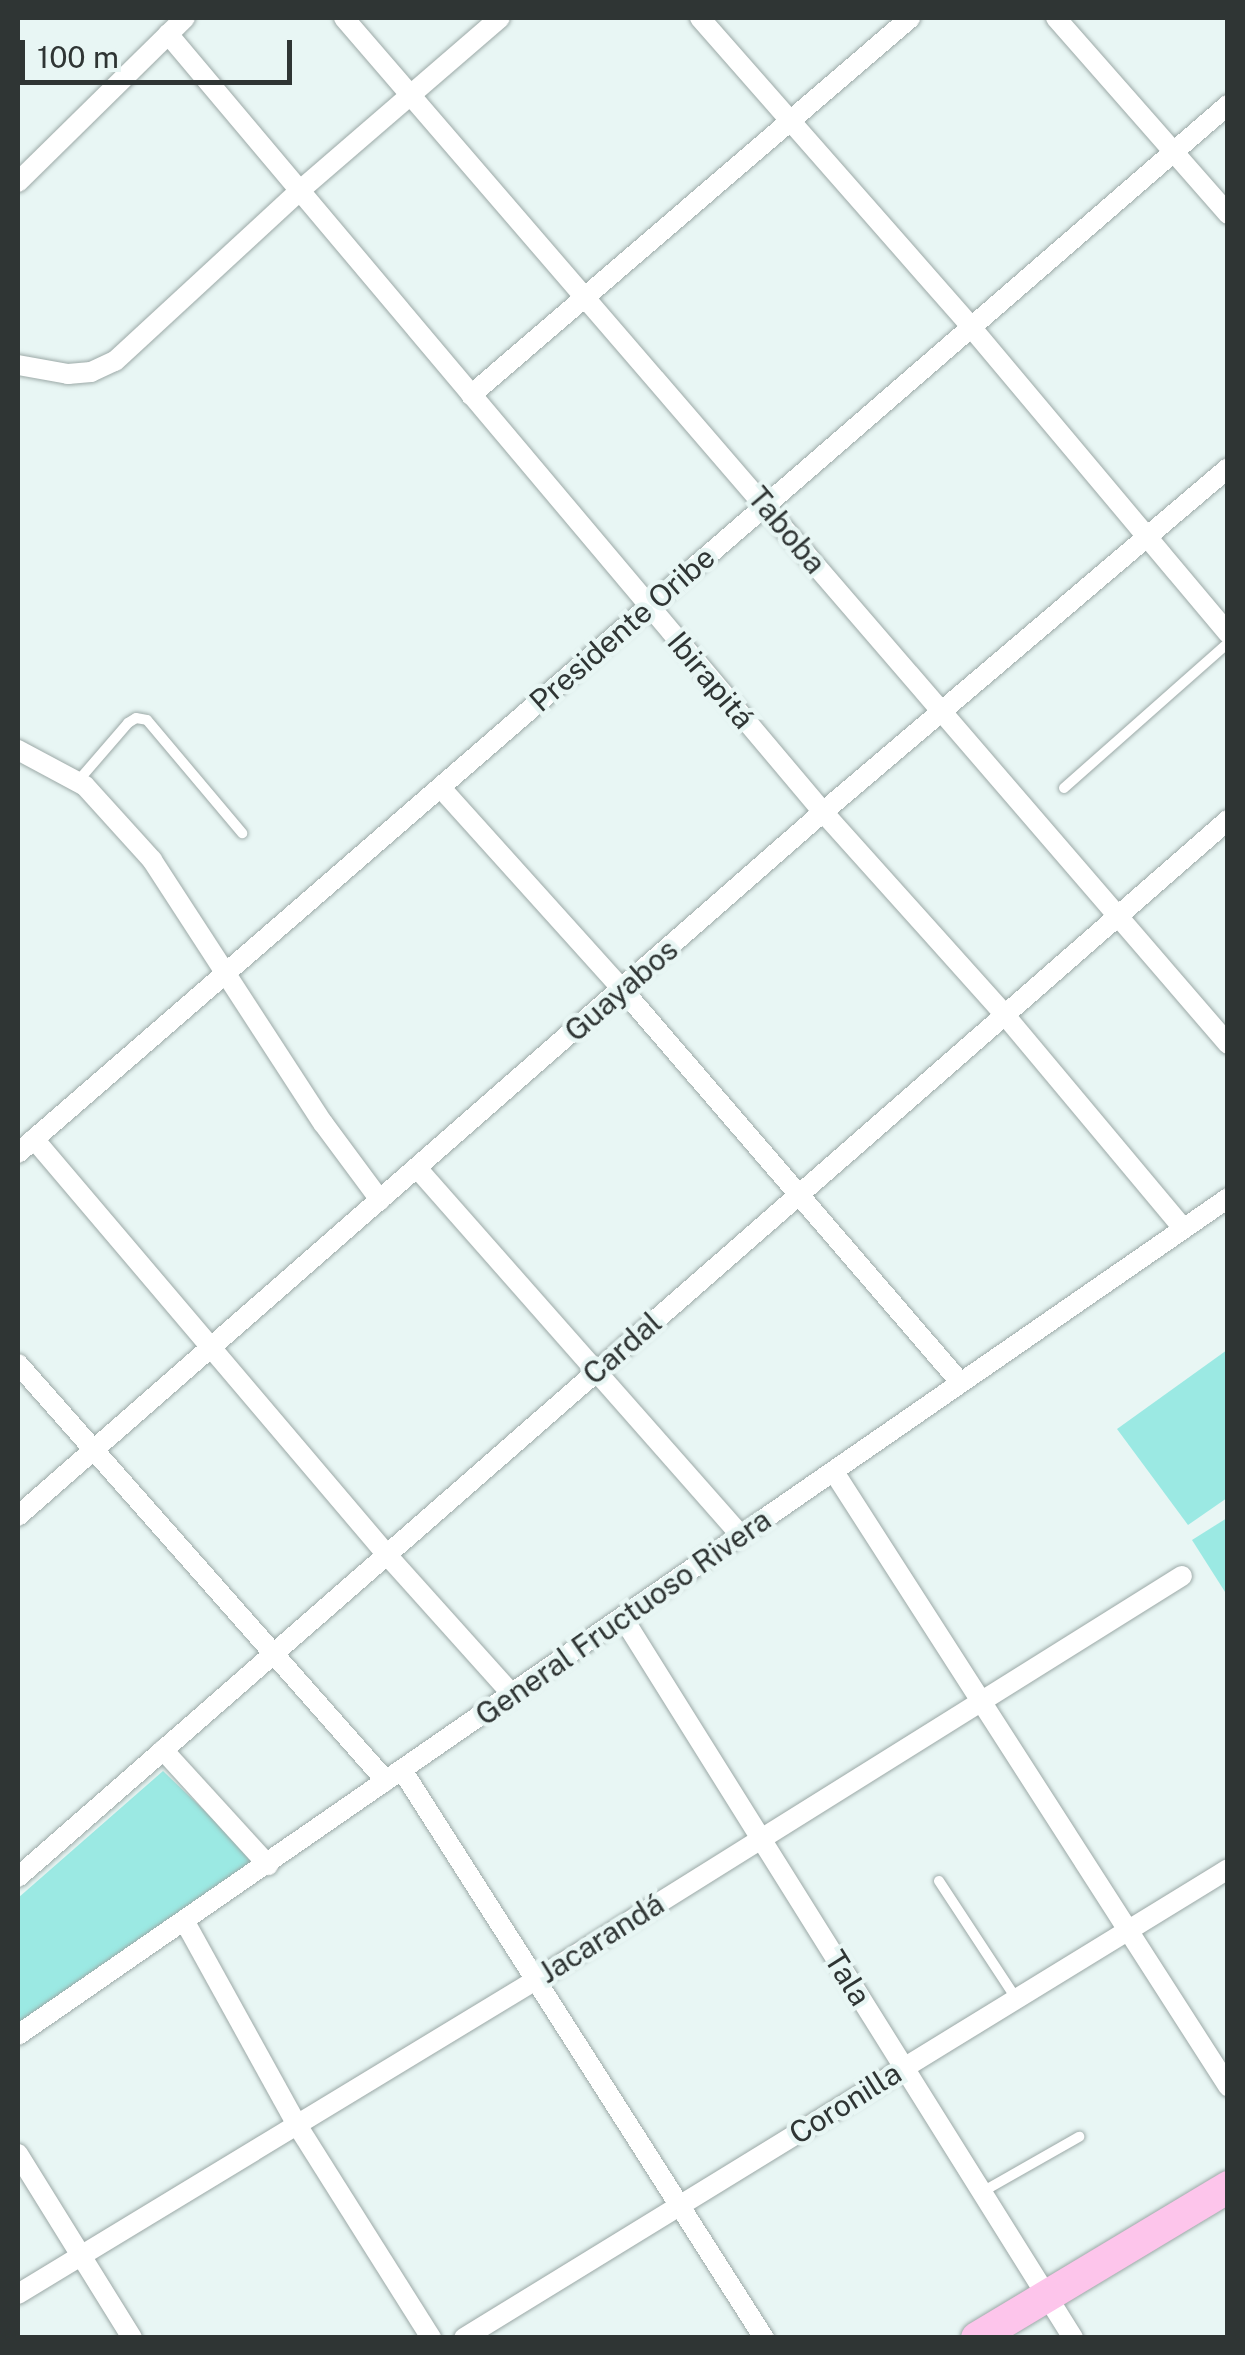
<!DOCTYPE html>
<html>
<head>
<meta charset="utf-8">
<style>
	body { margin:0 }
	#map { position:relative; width:1245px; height:2355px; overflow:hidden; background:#e8f6f4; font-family:"Public Sans",sans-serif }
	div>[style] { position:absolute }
	.green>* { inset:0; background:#9be9e3 }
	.roads { filter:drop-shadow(0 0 2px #9ca9a7) drop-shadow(0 0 2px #9ca9a7) }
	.lane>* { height:10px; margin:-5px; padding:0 5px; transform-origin:5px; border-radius:5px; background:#fff }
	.street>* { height:20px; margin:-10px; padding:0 10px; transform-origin:10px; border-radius:10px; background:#fff }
	.primary>* { height:32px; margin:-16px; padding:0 16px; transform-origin:16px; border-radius:16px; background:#fdc5eb }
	span { translate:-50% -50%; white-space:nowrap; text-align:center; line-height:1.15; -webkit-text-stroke:9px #e8f6f4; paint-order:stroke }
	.street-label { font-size:30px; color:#2f3534 }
	.frame { position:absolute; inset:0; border:20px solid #2f3534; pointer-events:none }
	.scale { position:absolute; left:20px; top:40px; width:272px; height:45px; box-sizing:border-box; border:5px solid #2f3534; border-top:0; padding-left:12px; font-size:30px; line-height:35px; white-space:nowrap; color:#2f3534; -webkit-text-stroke:8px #e8f6f4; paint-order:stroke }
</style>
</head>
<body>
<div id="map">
	<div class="green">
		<i style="clip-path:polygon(1227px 1350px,1227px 1498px,1188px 1525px,1117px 1429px)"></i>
		<i style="clip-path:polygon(1227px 1518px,1227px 1595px,1192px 1540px)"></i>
		<i style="clip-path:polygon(163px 1771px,258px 1862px,18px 2025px,18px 1898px)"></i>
	</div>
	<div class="roads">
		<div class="lane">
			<i style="left:78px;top:781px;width:77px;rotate:-49.2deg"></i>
			<i style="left:128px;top:723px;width:9px;rotate:-32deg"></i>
			<i style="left:136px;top:718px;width:11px;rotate:10deg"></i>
			<i style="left:147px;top:720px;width:148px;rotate:49.9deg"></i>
			<i style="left:1064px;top:788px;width:219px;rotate:-41.5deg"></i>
			<i style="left:939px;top:1881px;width:140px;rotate:56.7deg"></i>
			<i style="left:982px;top:2192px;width:112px;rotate:-29.6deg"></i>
		</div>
		<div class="street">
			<i style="left:344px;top:18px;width:1354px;rotate:49.25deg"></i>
			<i style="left:700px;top:18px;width:411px;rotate:48.7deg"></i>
			<i style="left:971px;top:327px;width:400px;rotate:50deg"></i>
			<i style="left:1056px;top:18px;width:261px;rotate:48.7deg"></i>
			<i style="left:168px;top:34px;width:1017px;rotate:49.91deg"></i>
			<i style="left:823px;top:812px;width:271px;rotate:48.1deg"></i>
			<i style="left:1004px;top:1014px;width:279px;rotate:50.1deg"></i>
			<i style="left:18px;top:182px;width:234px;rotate:-44.5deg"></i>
			<i style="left:18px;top:365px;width:51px;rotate:10.2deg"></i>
			<i style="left:68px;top:374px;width:23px;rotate:-5deg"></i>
			<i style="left:91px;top:372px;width:26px;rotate:-25deg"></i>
			<i style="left:115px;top:361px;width:248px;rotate:-42.7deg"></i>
			<i style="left:297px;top:193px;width:268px;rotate:-40.8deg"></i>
			<i style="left:471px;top:395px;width:579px;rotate:-40.65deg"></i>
			<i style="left:18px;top:750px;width:76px;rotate:28.2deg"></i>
			<i style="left:85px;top:786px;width:100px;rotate:47.8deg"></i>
			<i style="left:152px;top:860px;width:314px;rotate:57deg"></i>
			<i style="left:323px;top:1123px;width:96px;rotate:53.5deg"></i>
			<i style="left:441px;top:788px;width:270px;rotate:48deg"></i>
			<i style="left:622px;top:989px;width:518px;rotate:49.3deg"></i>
			<i style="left:34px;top:1139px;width:547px;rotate:49.67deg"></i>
			<i style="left:388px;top:1556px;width:186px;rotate:48.1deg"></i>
			<i style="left:18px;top:1153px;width:1601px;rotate:-40.9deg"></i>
			<i style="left:417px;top:1168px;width:490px;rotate:48.6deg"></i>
			<i style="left:18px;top:1364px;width:556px;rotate:48.57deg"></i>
			<i style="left:834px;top:1472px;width:730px;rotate:57.31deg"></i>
			<i style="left:18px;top:1516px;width:1069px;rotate:-41.17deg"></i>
			<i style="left:823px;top:812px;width:531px;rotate:-40.34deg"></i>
			<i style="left:623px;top:1618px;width:849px;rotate:57.99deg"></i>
			<i style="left:163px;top:1750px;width:156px;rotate:47.6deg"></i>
			<i style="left:402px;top:1770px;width:674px;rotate:57.49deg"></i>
			<i style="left:18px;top:1877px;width:1607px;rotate:-41.14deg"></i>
			<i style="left:185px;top:1922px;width:232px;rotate:61.1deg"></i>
			<i style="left:297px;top:2125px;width:252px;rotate:57.8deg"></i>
			<i style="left:18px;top:2035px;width:1471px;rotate:-34.67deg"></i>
			<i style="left:18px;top:2154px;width:216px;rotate:58.2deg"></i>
			<i style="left:18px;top:2294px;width:604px;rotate:-31.24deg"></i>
			<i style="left:534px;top:1981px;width:764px;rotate:-32.01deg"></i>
			<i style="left:464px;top:2338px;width:896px;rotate:-31.54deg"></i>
		</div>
		<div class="primary">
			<i style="left:977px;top:2338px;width:293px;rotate:-31deg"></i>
		</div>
	</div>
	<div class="street-label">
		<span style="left:787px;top:530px;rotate:50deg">Taboba</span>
		<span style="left:622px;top:629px;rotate:-41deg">Presidente Oribe</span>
		<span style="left:711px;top:680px;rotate:50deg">Ibirapitá</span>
		<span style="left:621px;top:990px;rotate:-41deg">Guayabos</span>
		<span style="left:622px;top:1348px;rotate:-41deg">Cardal</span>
		<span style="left:623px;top:1617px;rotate:-35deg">General Fructuoso Rivera</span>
		<span style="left:601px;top:1938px;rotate:-32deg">Jacarandá</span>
		<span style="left:848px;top:1978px;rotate:58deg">Tala</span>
		<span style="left:845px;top:2103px;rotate:-32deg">Coronilla</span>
	</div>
	<div class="frame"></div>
	<div class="scale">100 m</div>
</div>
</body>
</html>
